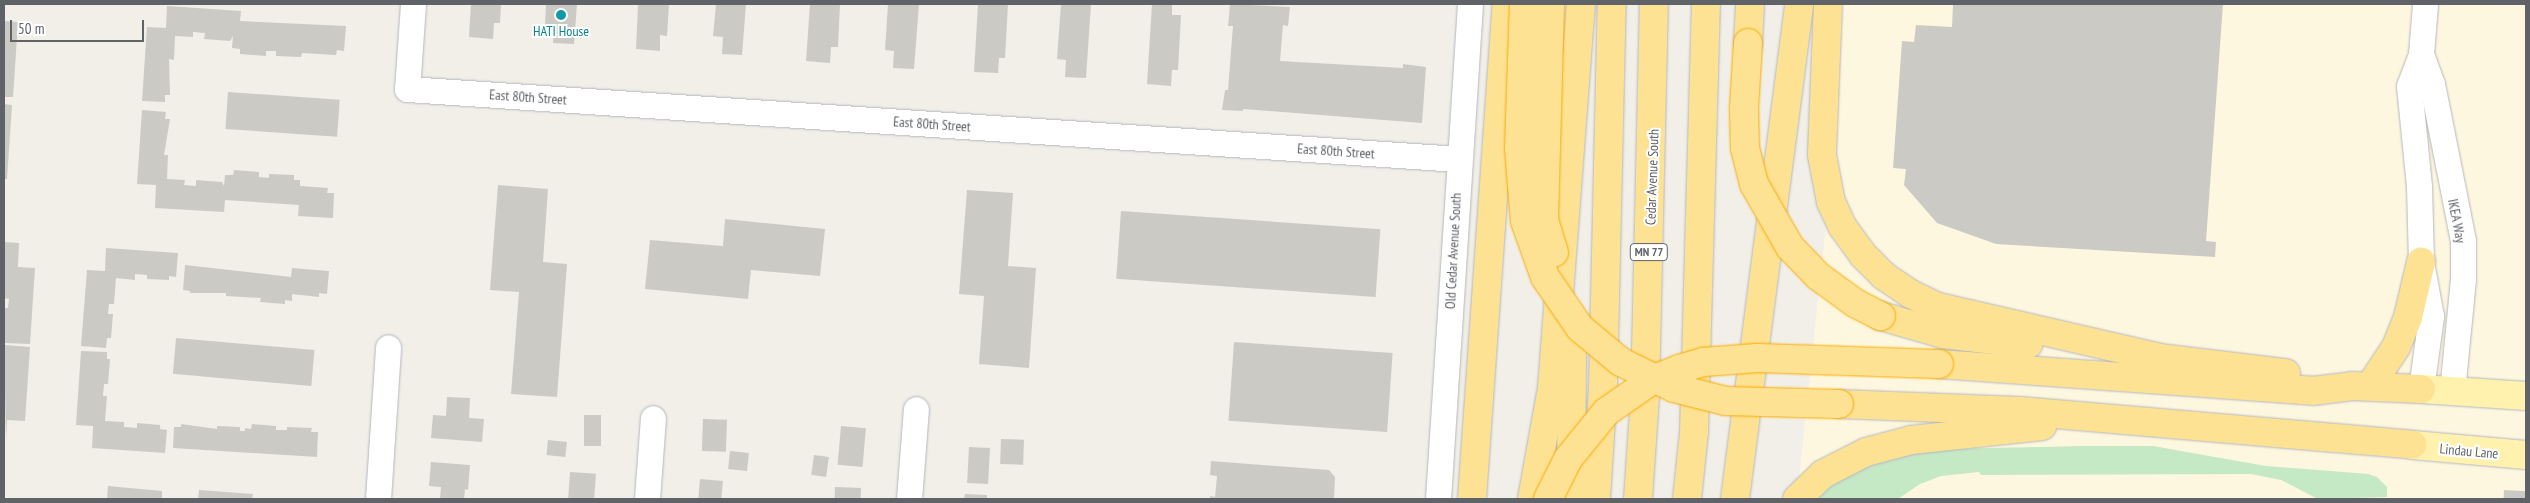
<!DOCTYPE html>
<html>
<head>
<meta charset="utf-8">
<style>
	body { margin:0 }
	#map { position:relative; width:2530px; height:503px; overflow:hidden; background:#f1efe8; font-family:"PT Sans Narrow",sans-serif }
	div>[style] { position:absolute }
	.commercial>* { inset:0; background:#fef7e0 }
	.green>* { inset:0; background:#c5e8c5 }
	.building>* { inset:0; background:#cccac5; transform-origin:0 0 }
	.roads { filter:drop-shadow(0 0 1px #b5b8bc) drop-shadow(0 0 1px #b5b8bc) }
	.minor>* { height:25px; margin:-12.5px; padding:0 12.5px; transform-origin:12.5px; border-radius:12.5px; background:#fff }
	.major>* { height:28px; margin:-14px; padding:0 14px; transform-origin:14px; border-radius:14px; background:#fff2af }
	.highway>* { height:28px; margin:-14px; padding:0 14px; transform-origin:14px; border-radius:14px; background:#fde293 }
	.bridges { filter:drop-shadow(0 0 1px #f9ab00) drop-shadow(0 0 1px #f9ab00) }
	.highway-bridge>* { height:28px; margin:-14px; padding:0 14px; transform-origin:14px; border-radius:14px; background:#fde293 }
	.dots>* { width:14px; height:14px; translate:-50% -50%; box-sizing:border-box; border:2px solid #fff; border-radius:50% }
	span { translate:-50% -50%; white-space:nowrap; text-align:center; line-height:1.15; -webkit-text-stroke:4px #fff; paint-order:stroke }
	.shield-label span { padding:1px 4px; background:#fff; border:1px solid; border-radius:4px; -webkit-text-stroke-width:0 }
	.shield-label { font-size:12px; color:#5f6368; font-weight:700 }
	.culture-label { font-size:14px; color:#0d838f }
	.street-label { font-size:14px; color:#5f6368 }
	.frame { position:absolute; inset:0; border:5px solid #5f6368; pointer-events:none }
	.scale { position:absolute; left:10px; top:20px; width:134px; height:22px; box-sizing:border-box; border:2px solid #5f6368; border-top:0; padding-left:6px; font-size:15px; line-height:18px; white-space:nowrap; color:#5f6368; -webkit-text-stroke:4px #fff; paint-order:stroke }
</style>
</head>
<body>
<div id="map">
	<div class="commercial">
		<i style="clip-path:polygon(1842px 4px,2526px 4px,2526px 499px,1797px 499px,1835px 140px)"></i>
	</div>
	<div class="green">
		<i style="clip-path:polygon(2081px 446px,2153px 446px,2266px 466px,2368px 474px,2377px 477px,2387px 487px,2387px 497px,2318px 499px,2281px 480px,2251px 474px,1981px 475px,1979px 472px,1941px 476px,1920px 484px,1898px 499px,1813px 499px,1858px 467px,1907px 450px)"></i>
	</div>
	<div class="building">
		<i style="clip-path:polygon(471px 4px,501px 4px,500px 23px,494px 23px,493px 39px,469px 37px)"></i>
		<i style="clip-path:polygon(546px 4px,577px 4px,574px 44px,553px 43px,554px 26px,545px 26px)"></i>
		<i style="clip-path:polygon(638px 4px,669px 4px,667px 36px,660px 35px,660px 51px,636px 49px)"></i>
		<i style="clip-path:polygon(716px 4px,746px 4px,742px 55px,722px 54px,723px 37px,713px 36px)"></i>
		<i style="clip-path:polygon(810px 4px,840px 4px,838px 47px,831px 47px,830px 63px,806px 61px)"></i>
		<i style="clip-path:polygon(888px 4px,919px 4px,914px 69px,893px 68px,894px 51px,885px 50px)"></i>
		<i style="clip-path:polygon(978px 4px,1008px 4px,1005px 58px,999px 58px,998px 73px,974px 72px)"></i>
		<i style="clip-path:polygon(1061px 4px,1091px 4px,1086px 78px,1065px 77px,1066px 60px,1057px 59px)"></i>
		<i style="clip-path:polygon(1152px 4px,1172px 4px,1172px 15px,1181px 15px,1178px 70px,1172px 70px,1171px 86px,1147px 84px)"></i>
		<i style="clip-path:polygon(1230px 4px,1290px 7px,1288px 26px,1283px 25px,1280px 61px,1403px 68px,1403px 64px,1426px 67px,1422px 123px,1243px 109px,1243px 111px,1222px 110px,1225px 90px,1228px 90px,1233px 26px,1228px 26px)"></i>
		<i style="clip-path:polygon(1953px 4px,2223px 4px,2206px 241px,2216px 242px,2215px 257px,1996px 244px,1937px 223px,1904px 185px,1906px 169px,1893px 168px,1902px 41px,1914px 42px,1916px 25px,1952px 27px)"></i>
		<i style="clip-path:polygon(167px 6px,241px 11px,240px 21px,346px 26px,344px 51px,337px 50px,336px 55px,302px 53px,301px 57px,276px 56px,276px 51px,266px 51px,266px 56px,240px 54px,240px 49px,232px 48px,233px 36px,230px 41px,204px 39px,205px 33px,193px 32px,193px 37px,175px 36px,174px 60px,169px 59px,170px 95px,165px 95px,165px 102px,142px 101px,147px 27px,166px 28px)"></i>
		<i style="clip-path:polygon(4px 21px,18px 22px,13px 97px,4px 97px)"></i>
		<i style="left:228px;top:92px;width:112px;height:37px;rotate:4deg"></i>
		<i style="clip-path:polygon(4px 104px,12px 105px,7px 179px,4px 179px)"></i>
		<i style="clip-path:polygon(142px 110px,166px 112px,165px 119px,170px 119px,164px 155px,168px 155px,167px 179px,185px 180px,184px 185px,196px 186px,196px 180px,222px 182px,224px 186px,225px 175px,233px 175px,234px 170px,259px 172px,259px 177px,269px 178px,269px 174px,294px 175px,294px 180px,300px 180px,300px 186px,328px 188px,327px 193px,334px 193px,333px 218px,298px 216px,299px 205px,225px 200px,224px 212px,155px 208px,156px 185px,137px 184px)"></i>
		<i style="clip-path:polygon(498px 185px,548px 189px,543px 262px,567px 264px,557px 397px,511px 394px,519px 292px,490px 290px)"></i>
		<i style="clip-path:polygon(967px 190px,1013px 193px,1008px 266px,1036px 268px,1029px 368px,979px 364px,984px 296px,959px 294px)"></i>
		<i style="left:1121px;top:211px;width:260px;height:68px;rotate:4deg"></i>
		<i style="clip-path:polygon(725px 219px,825px 229px,820px 276px,751px 270px,748px 299px,645px 289px,650px 240px,723px 246px)"></i>
		<i style="clip-path:polygon(4px 242px,19px 243px,18px 267px,35px 268px,30px 344px,5px 343px,4px 308px,8px 308px,9px 299px,4px 298px)"></i>
		<i style="clip-path:polygon(106px 248px,178px 253px,176px 277px,169px 276px,169px 280px,147px 279px,147px 275px,135px 274px,135px 280px,116px 278px,114px 304px,109px 304px,108px 314px,113px 314px,111px 338px,107px 338px,106px 348px,81px 346px,87px 270px,105px 271px)"></i>
		<i style="clip-path:polygon(185px 265px,291px 277px,292px 268px,329px 271px,327px 294px,319px 293px,319px 297px,292px 294px,292px 301px,285px 300px,285px 304px,260px 302px,261px 298px,226px 296px,226px 293px,190px 293px,190px 291px,183px 290px)"></i>
		<i style="left:176px;top:338px;width:139px;height:36px;rotate:5deg"></i>
		<i style="left:1234px;top:342px;width:159px;height:79px;rotate:4deg"></i>
		<i style="clip-path:polygon(4px 345px,30px 347px,25px 421px,7px 420px,6px 441px)"></i>
		<i style="clip-path:polygon(81px 351px,107px 352px,107px 359px,110px 359px,108px 384px,104px 384px,103px 396px,107px 396px,105px 421px,124px 422px,124px 427px,137px 428px,137px 423px,160px 425px,160px 429px,167px 430px,165px 453px,92px 448px,93px 426px,76px 425px)"></i>
		<i style="clip-path:polygon(447px 397px,470px 398px,469px 418px,484px 419px,482px 442px,431px 438px,433px 415px,446px 416px)"></i>
		<i style="left:584px;top:415px;width:17px;height:31px"></i>
		<i style="left:703px;top:419px;width:24px;height:32px;rotate:2deg"></i>
		<i style="clip-path:polygon(181px 424px,217px 429px,217px 426px,240px 427px,240px 431px,245px 431px,245px 428px,251px 429px,252px 424px,276px 426px,276px 430px,287px 430px,287px 427px,312px 428px,311px 432px,318px 432px,317px 457px,173px 448px,174px 427px,181px 427px)"></i>
		<i style="left:841px;top:426px;width:25px;height:39px;rotate:5deg"></i>
		<i style="left:1001px;top:439px;width:23px;height:25px;rotate:2deg"></i>
		<i style="left:548px;top:440px;width:19px;height:15px;rotate:6deg"></i>
		<i style="left:969px;top:447px;width:21px;height:36px;rotate:3deg"></i>
		<i style="left:730px;top:451px;width:19px;height:18px;rotate:6deg"></i>
		<i style="left:814px;top:455px;width:15px;height:20px;rotate:8deg"></i>
		<i style="clip-path:polygon(1211px 461px,1329px 470px,1335px 477px,1334px 499px,1210px 499px,1210px 496px,1215px 497px,1217px 476px,1210px 475px)"></i>
		<i style="clip-path:polygon(431px 462px,470px 465px,468px 490px,465px 489px,464px 499px,440px 499px,441px 487px,429px 486px)"></i>
		<i style="left:570px;top:472px;width:26px;height:27px;rotate:4deg"></i>
		<i style="left:700px;top:479px;width:23px;height:20px;rotate:5deg"></i>
		<i style="clip-path:polygon(108px 486px,162px 491px,162px 499px,107px 499px)"></i>
		<i style="left:835px;top:487px;width:26px;height:12px;rotate:2deg"></i>
		<i style="clip-path:polygon(199px 490px,253px 494px,252px 499px,198px 499px)"></i>
		<i style="left:2504px;top:490px;width:22px;height:9px;rotate:3deg"></i>
		<i style="clip-path:polygon(965px 494px,987px 495px,987px 499px,964px 499px)"></i>
	</div>
	<div class="roads">
		<div class="minor">
			<i style="left:413px;top:4px;width:85px;rotate:94deg"></i>
			<i style="left:407px;top:89px;width:1053px;rotate:3.81deg"></i>
			<i style="left:2421px;top:54px;width:32px;rotate:70deg"></i>
			<i style="left:2432px;top:84px;width:160px;rotate:78.8deg"></i>
			<i style="left:2463px;top:241px;width:38px;rotate:90deg"></i>
			<i style="left:2463px;top:279px;width:113px;rotate:95.6deg"></i>
			<i style="left:2421px;top:389px;width:74px;rotate:-82.2deg"></i>
			<i style="left:2431px;top:316px;width:55px;rotate:-100.5deg"></i>
			<i style="left:2421px;top:262px;width:76px;rotate:-91.5deg"></i>
			<i style="left:2419px;top:186px;width:100px;rotate:-95.7deg"></i>
			<i style="left:2409px;top:86px;width:34px;rotate:-69deg"></i>
			<i style="left:2421px;top:54px;width:50px;rotate:-85.4deg"></i>
			<i style="left:378px;top:499px;width:152px;rotate:-86.2deg"></i>
			<i style="left:647px;top:499px;width:81px;rotate:-85.8deg"></i>
			<i style="left:909px;top:499px;width:90px;rotate:-85.6deg"></i>
			<i style="left:1438px;top:499px;width:496px;rotate:-86.3deg"></i>
		</div>
		<div class="major">
			<i style="left:2421px;top:389px;width:105px;rotate:3.8deg"></i>
			<i style="left:2413px;top:445px;width:113px;rotate:5.1deg"></i>
		</div>
		<div class="highway">
			<i style="left:1828px;top:4px;width:151px;rotate:92.3deg"></i>
			<i style="left:1822px;top:155px;width:48px;rotate:79.2deg"></i>
			<i style="left:1831px;top:202px;width:26px;rotate:65deg"></i>
			<i style="left:1842px;top:226px;width:36px;rotate:54deg"></i>
			<i style="left:1863px;top:255px;width:30px;rotate:45deg"></i>
			<i style="left:1884px;top:276px;width:32px;rotate:34deg"></i>
			<i style="left:1911px;top:294px;width:30px;rotate:26deg"></i>
			<i style="left:1938px;top:307px;width:228px;rotate:12.9deg"></i>
			<i style="left:1748px;top:43px;width:39px;rotate:-87deg"></i>
			<i style="left:1881px;top:316px;width:65px;rotate:16.2deg"></i>
			<i style="left:1943px;top:334px;width:86px;rotate:6.7deg"></i>
			<i style="left:2143px;top:356px;width:144px;rotate:6.8deg"></i>
			<i style="left:1939px;top:364px;width:375px;rotate:4.1deg"></i>
			<i style="left:2313px;top:391px;width:38px;rotate:-7deg"></i>
			<i style="left:2351px;top:386px;width:70px;rotate:2.5deg"></i>
			<i style="left:2370px;top:386px;width:47px;rotate:-56.3deg"></i>
			<i style="left:2396px;top:347px;width:32px;rotate:-68deg"></i>
			<i style="left:2408px;top:317px;width:57px;rotate:-76.7deg"></i>
			<i style="left:1839px;top:404px;width:181px;rotate:2.2deg"></i>
			<i style="left:2020px;top:411px;width:394px;rotate:4.9deg"></i>
			<i style="left:1472px;top:499px;width:496px;rotate:-86deg"></i>
			<i style="left:1532px;top:499px;width:113px;rotate:-79.8deg"></i>
			<i style="left:1552px;top:388px;width:385px;rotate:-85.7deg"></i>
			<i style="left:1571px;top:499px;width:154px;rotate:-89.6deg"></i>
			<i style="left:1596px;top:499px;width:112px;rotate:-86.4deg"></i>
			<i style="left:1603px;top:387px;width:383px;rotate:-88.7deg"></i>
			<i style="left:1638px;top:499px;width:104px;rotate:-86.1deg"></i>
			<i style="left:1645px;top:395px;width:391px;rotate:-88.7deg"></i>
			<i style="left:1687px;top:499px;width:67px;rotate:-84deg"></i>
			<i style="left:1694px;top:432px;width:428px;rotate:-88.4deg"></i>
			<i style="left:1735px;top:499px;width:499px;rotate:-82.6deg"></i>
			<i style="left:1797px;top:499px;width:36px;rotate:-44deg"></i>
			<i style="left:1823px;top:474px;width:48px;rotate:-27.1deg"></i>
			<i style="left:1866px;top:452px;width:47px;rotate:-14.9deg"></i>
			<i style="left:1911px;top:440px;width:132px;rotate:-6.1deg"></i>
		</div>
	</div>
	<div class="bridges">
		<div class="highway-bridge">
			<i style="left:1524px;top:4px;width:144px;rotate:92deg"></i>
			<i style="left:1519px;top:148px;width:73px;rotate:85.3deg"></i>
			<i style="left:1525px;top:221px;width:59px;rotate:70.3deg"></i>
			<i style="left:1545px;top:277px;width:62px;rotate:55.5deg"></i>
			<i style="left:1580px;top:328px;width:53px;rotate:39.7deg"></i>
			<i style="left:1621px;top:362px;width:59px;rotate:26.1deg"></i>
			<i style="left:1674px;top:388px;width:54px;rotate:14deg"></i>
			<i style="left:1726px;top:401px;width:113px;rotate:1.5deg"></i>
			<i style="left:1550px;top:4px;width:216px;rotate:91.6deg"></i>
			<i style="left:1544px;top:220px;width:34px;rotate:73deg"></i>
			<i style="left:1748px;top:43px;width:65px;rotate:93.5deg"></i>
			<i style="left:1744px;top:108px;width:40px;rotate:88.6deg"></i>
			<i style="left:1745px;top:148px;width:37px;rotate:76deg"></i>
			<i style="left:1754px;top:184px;width:73px;rotate:60.3deg"></i>
			<i style="left:1790px;top:247px;width:40px;rotate:46deg"></i>
			<i style="left:1818px;top:276px;width:46px;rotate:36.1deg"></i>
			<i style="left:1855px;top:303px;width:29px;rotate:27deg"></i>
			<i style="left:1548px;top:499px;width:45px;rotate:-63.4deg"></i>
			<i style="left:1568px;top:459px;width:60px;rotate:-51deg"></i>
			<i style="left:1606px;top:412px;width:56px;rotate:-34.8deg"></i>
			<i style="left:1652px;top:380px;width:29px;rotate:-22deg"></i>
			<i style="left:1679px;top:369px;width:25px;rotate:-16deg"></i>
			<i style="left:1703px;top:362px;width:54px;rotate:-4.2deg"></i>
			<i style="left:1757px;top:358px;width:182px;rotate:1.9deg"></i>
		</div>
	</div>
	<div class="dots">
		<i style="left:561px;top:15px;background:#0f9aa8"></i>
	</div>
	<div class="shield-label">
		<span style="left:1649px;top:252px">MN 77</span>
	</div>
	<div class="culture-label">
		<span style="left:561px;top:31px">HATI House</span>
	</div>
	<div class="street-label">
		<span style="left:528px;top:97px;rotate:4deg">East 80th Street</span>
		<span style="left:932px;top:124px;rotate:4deg">East 80th Street</span>
		<span style="left:1336px;top:151px;rotate:4deg">East 80th Street</span>
		<span style="left:1652px;top:177px;rotate:-88deg">Cedar Avenue South</span>
		<span style="left:2457px;top:221px;rotate:79deg">IKEA Way</span>
		<span style="left:1453px;top:251px;rotate:-87deg">Old Cedar Avenue South</span>
		<span style="left:2469px;top:451px;rotate:5deg">Lindau Lane</span>
	</div>
	<div class="frame"></div>
	<div class="scale">50 m</div>
</div>
</body>
</html>
